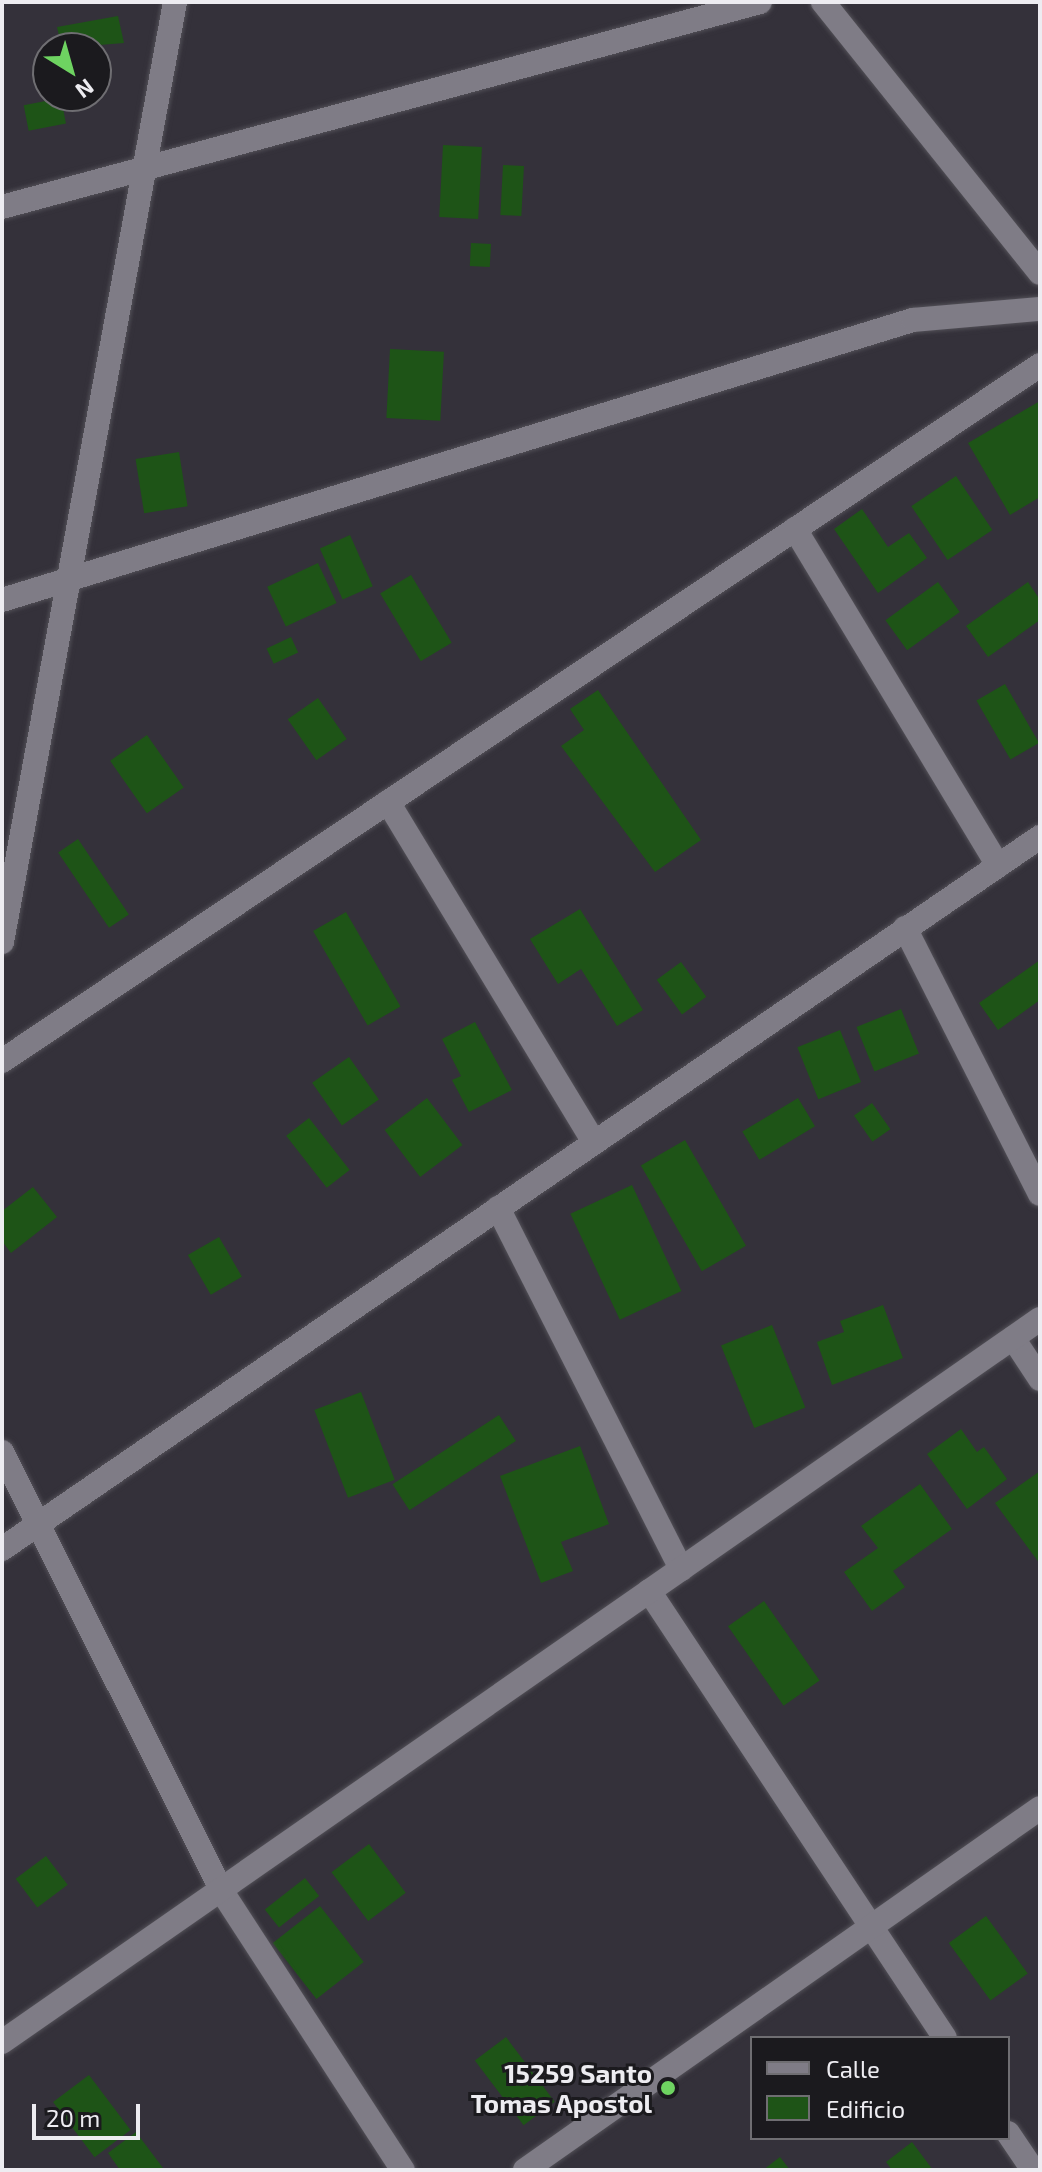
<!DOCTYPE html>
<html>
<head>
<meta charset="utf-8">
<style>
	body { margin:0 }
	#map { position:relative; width:1042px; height:2172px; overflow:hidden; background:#34313a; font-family:"Exo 2",sans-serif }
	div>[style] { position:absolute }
	.building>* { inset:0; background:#1e5417; transform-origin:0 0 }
	.roads { filter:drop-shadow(0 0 2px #525057) drop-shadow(0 0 2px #525057) }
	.minor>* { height:24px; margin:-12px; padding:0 12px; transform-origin:12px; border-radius:12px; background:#7f7c86 }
	.dots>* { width:22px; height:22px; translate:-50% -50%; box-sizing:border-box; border:4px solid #1b1a1e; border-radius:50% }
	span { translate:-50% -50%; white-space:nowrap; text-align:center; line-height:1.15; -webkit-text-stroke:6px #1b1a1e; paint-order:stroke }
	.poi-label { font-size:26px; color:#edecf1; font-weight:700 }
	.right { translate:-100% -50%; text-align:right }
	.frame { position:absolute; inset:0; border:4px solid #edecf1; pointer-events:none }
	.legend { position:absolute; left:750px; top:2036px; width:260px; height:104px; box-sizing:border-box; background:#1b1a1e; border:2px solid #6f6e72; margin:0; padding:10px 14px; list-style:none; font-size:24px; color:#edecf1 }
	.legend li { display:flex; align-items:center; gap:16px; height:40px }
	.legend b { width:40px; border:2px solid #6f6e72 }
	.north { position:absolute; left:32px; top:32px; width:80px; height:80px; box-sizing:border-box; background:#1b1a1e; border:2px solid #6f6e72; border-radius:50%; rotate:143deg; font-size:22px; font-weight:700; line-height:32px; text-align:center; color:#edecf1 }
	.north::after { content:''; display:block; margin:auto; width:28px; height:36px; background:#6ed361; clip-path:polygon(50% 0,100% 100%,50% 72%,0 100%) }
	.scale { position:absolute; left:32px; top:2104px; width:108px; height:36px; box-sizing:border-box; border:4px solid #edecf1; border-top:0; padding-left:10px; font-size:24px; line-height:28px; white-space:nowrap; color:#edecf1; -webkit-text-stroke:6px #1b1a1e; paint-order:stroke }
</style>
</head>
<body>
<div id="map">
	<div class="building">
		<i style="clip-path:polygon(118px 16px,124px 43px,62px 48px,57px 27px)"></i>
		<i style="left:61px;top:98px;width:26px;height:38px;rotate:79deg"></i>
		<i style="left:443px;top:145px;width:39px;height:72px;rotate:3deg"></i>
		<i style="left:503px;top:165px;width:21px;height:50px;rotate:3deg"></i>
		<i style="left:471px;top:243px;width:20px;height:23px;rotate:3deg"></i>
		<i style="left:390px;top:349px;width:54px;height:69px;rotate:3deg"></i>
		<i style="clip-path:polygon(1040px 401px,1040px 497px,1010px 515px,968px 443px)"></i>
		<i style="left:179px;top:452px;width:55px;height:44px;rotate:81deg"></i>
		<i style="left:956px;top:476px;width:65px;height:54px;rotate:56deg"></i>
		<i style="clip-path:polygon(862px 509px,888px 547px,909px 533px,927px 558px,878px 593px,834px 529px)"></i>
		<i style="left:350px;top:535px;width:56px;height:33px;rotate:66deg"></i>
		<i style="left:318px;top:563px;width:44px;height:56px;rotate:65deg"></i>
		<i style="left:411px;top:575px;width:79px;height:36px;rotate:59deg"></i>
		<i style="left:938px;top:582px;width:37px;height:65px;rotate:54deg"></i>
		<i style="clip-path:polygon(1028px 582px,1040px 600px,1040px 620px,988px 657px,966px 626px)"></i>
		<i style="left:291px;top:637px;width:17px;height:27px;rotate:65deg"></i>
		<i style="left:1005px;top:684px;width:68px;height:33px;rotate:60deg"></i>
		<i style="clip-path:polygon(598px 690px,701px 840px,655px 872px,561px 746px,584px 730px,570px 709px)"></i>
		<i style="left:318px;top:698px;width:50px;height:37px;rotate:55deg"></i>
		<i style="left:147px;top:735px;width:64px;height:45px;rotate:55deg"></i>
		<i style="left:78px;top:839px;width:91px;height:24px;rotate:56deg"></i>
		<i style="clip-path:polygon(580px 909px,643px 1010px,617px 1026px,581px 969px,558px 984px,530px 939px)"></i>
		<i style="left:346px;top:912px;width:109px;height:38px;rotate:60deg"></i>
		<i style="clip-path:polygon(1040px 960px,1040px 1000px,998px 1030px,979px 1003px)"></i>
		<i style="left:681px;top:962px;width:43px;height:30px;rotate:54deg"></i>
		<i style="left:901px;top:1009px;width:48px;height:48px;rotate:68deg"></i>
		<i style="clip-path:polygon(475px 1022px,512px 1090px,469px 1112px,452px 1080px,461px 1076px,442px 1039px)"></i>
		<i style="left:840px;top:1030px;width:56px;height:46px;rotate:68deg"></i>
		<i style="left:349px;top:1057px;width:52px;height:45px;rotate:55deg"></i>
		<i style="left:427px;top:1098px;width:59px;height:53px;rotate:53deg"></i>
		<i style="left:798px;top:1098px;width:33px;height:65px;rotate:59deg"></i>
		<i style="left:872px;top:1103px;width:32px;height:22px;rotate:55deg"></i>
		<i style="left:309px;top:1118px;width:66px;height:29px;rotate:52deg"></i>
		<i style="left:685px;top:1140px;width:122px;height:51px;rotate:60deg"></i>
		<i style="left:632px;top:1185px;width:117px;height:68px;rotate:65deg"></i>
		<i style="clip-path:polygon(33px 1187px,57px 1217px,11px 1253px,2px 1241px,2px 1211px)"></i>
		<i style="left:219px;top:1237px;width:46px;height:36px;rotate:60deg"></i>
		<i style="clip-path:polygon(883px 1305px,903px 1358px,832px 1385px,817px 1342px,844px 1332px,840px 1321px)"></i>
		<i style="left:772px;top:1325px;width:89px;height:55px;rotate:68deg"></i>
		<i style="left:361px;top:1392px;width:94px;height:50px;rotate:69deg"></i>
		<i style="left:499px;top:1415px;width:31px;height:127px;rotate:57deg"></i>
		<i style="clip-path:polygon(961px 1429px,977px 1452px,984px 1447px,1007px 1479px,967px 1509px,927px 1454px)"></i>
		<i style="clip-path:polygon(580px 1446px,609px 1524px,561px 1542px,573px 1571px,541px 1583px,500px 1476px)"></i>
		<i style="clip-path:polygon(1040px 1471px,1040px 1564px,995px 1503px)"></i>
		<i style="clip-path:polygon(920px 1484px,952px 1529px,893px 1571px,905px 1587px,872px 1611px,844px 1572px,878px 1548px,861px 1526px)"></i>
		<i style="left:764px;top:1601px;width:97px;height:44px;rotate:55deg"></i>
		<i style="left:369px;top:1844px;width:61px;height:47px;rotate:53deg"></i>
		<i style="left:46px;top:1856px;width:36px;height:38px;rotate:53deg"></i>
		<i style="left:305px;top:1878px;width:23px;height:51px;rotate:52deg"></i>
		<i style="left:320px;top:1906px;width:71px;height:60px;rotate:52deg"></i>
		<i style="left:986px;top:1916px;width:71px;height:46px;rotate:54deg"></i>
		<i style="left:506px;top:2037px;width:81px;height:39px;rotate:53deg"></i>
		<i style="left:89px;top:2075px;width:69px;height:45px;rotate:53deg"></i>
		<i style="clip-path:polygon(136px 2132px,163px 2168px,160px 2170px,120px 2170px,108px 2153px)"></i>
		<i style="clip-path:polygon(912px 2142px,933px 2170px,892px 2170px,886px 2162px)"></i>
		<i style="clip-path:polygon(780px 2157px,790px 2170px,763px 2170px)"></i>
	</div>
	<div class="roads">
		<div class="minor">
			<i style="left:823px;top:2px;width:347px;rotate:51.3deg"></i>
			<i style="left:2px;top:207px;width:785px;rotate:-15.13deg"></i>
			<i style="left:795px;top:529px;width:393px;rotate:58.9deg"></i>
			<i style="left:2px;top:600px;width:953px;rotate:-17.09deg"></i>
			<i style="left:913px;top:320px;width:127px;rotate:-5deg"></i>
			<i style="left:388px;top:802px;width:398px;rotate:58.8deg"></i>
			<i style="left:905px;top:928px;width:298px;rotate:63.1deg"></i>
			<i style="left:2px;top:942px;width:956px;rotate:-79.57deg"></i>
			<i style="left:2px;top:1061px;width:1250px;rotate:-33.84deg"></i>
			<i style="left:498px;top:1208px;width:405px;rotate:63.1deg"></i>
			<i style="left:1013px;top:1338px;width:49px;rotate:56.6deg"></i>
			<i style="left:2px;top:1452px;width:490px;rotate:63.4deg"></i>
			<i style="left:221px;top:1890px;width:334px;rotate:57deg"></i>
			<i style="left:2px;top:1549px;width:1259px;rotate:-34.45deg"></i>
			<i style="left:649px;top:1591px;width:536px;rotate:56.49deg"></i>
			<i style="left:2px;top:2042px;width:1265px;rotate:-34.86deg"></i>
			<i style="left:1008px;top:2133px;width:45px;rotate:56deg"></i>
			<i style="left:525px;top:2170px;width:629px;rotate:-35.1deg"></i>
		</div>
	</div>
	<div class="dots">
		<i style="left:668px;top:2088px;background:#6ed361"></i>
	</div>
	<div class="poi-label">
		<span class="right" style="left:652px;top:2088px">15259 Santo<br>Tomas Apostol</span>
	</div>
	<div class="frame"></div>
	<ul class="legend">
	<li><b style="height:10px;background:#7f7c86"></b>Calle</li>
	<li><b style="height:22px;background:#1e5417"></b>Edificio</li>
	</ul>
	<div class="north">N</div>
	<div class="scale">20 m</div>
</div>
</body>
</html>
